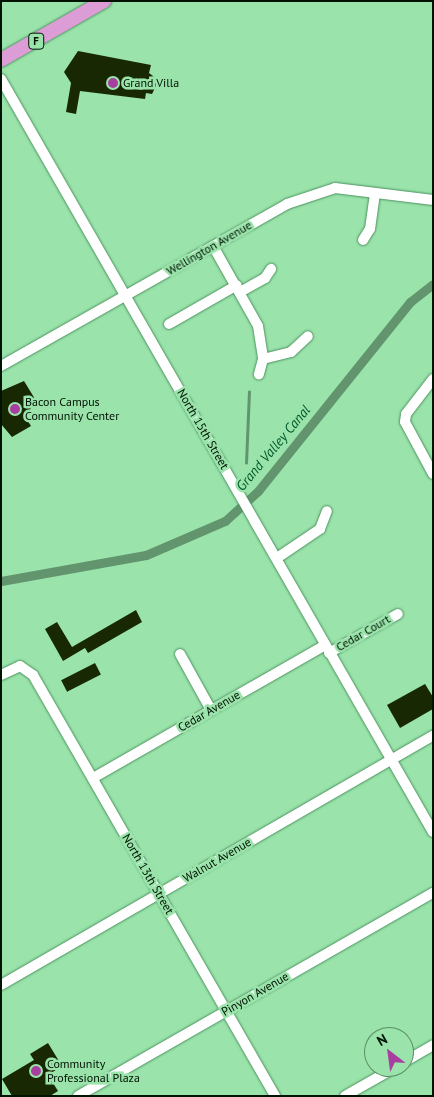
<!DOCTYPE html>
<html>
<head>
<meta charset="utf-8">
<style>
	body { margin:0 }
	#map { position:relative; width:434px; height:1097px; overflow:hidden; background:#9ae3ab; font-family:"PT Sans",sans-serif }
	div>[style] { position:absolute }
	.stream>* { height:2.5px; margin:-1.25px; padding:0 1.25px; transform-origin:1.25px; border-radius:1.25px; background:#62956e }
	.canal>* { height:9px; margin:-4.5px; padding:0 4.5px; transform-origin:4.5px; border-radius:4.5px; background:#62956e }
	.building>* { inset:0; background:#172803; transform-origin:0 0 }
	.roads { filter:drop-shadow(0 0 1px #4c935f) drop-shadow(0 0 1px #4c935f) }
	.minor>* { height:10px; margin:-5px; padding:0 5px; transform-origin:5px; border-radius:5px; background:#fff }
	.major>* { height:14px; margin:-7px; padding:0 7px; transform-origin:7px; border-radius:7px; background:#dc9dd6 }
	.dots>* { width:14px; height:14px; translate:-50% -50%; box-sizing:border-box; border:2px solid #9ae3ab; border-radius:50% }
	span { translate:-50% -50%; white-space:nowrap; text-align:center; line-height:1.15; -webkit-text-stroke:5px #9ae3ab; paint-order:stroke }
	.shield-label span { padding:1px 4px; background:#9ae3ab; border:1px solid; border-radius:4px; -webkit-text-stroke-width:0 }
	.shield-label { font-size:11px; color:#001202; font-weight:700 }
	.poi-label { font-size:12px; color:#001202 }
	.left { translate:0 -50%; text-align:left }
	.street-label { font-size:12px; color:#001202 }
	.water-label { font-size:14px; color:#005a29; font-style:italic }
	.frame { position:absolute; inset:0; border:2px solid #001202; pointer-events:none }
	.north { position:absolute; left:364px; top:1027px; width:50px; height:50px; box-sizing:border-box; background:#9ae3ab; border:1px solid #5c8f67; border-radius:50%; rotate:330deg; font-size:14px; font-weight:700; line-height:20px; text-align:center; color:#001202 }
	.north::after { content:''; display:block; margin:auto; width:18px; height:22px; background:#a83ea0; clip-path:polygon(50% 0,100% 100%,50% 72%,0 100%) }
</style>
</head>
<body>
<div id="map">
	<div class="stream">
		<i style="left:246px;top:463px;width:71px;rotate:-87.6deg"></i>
	</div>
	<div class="canal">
		<i style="left:1px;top:581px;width:147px;rotate:-10.2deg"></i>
		<i style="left:146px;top:555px;width:86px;rotate:-23.3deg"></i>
		<i style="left:225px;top:521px;width:45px;rotate:-42.3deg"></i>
		<i style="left:258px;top:491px;width:243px;rotate:-51.2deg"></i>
		<i style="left:410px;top:302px;width:29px;rotate:-38deg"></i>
	</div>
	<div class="building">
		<i style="clip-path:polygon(78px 51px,151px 65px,149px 73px,157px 79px,155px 88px,152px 94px,146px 93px,145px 99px,80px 91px,76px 114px,66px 112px,71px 83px,64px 72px)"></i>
		<i style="clip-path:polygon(24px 381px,35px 399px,26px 418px,31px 426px,12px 437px,1px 424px,1px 391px)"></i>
		<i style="clip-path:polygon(136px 610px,142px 622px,88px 653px,85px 648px,63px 661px,45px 629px,57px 622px,72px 647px)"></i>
		<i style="left:95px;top:663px;width:13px;height:38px;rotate:63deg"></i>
		<i style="clip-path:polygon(425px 684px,433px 697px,433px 709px,400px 728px,387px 705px)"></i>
		<i style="clip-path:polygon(48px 1043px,62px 1066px,48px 1075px,58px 1091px,50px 1096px,12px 1096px,2px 1079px,34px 1060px,30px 1054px)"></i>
	</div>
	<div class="roads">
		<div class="minor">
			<i style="left:1px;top:79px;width:868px;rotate:60.16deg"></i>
			<i style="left:363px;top:240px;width:13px;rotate:-58deg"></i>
			<i style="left:370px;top:229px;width:36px;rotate:-82deg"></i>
			<i style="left:213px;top:246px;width:92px;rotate:60.6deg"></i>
			<i style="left:258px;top:326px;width:33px;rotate:81deg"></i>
			<i style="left:263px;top:359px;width:16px;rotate:105deg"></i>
			<i style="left:240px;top:292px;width:29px;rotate:-29deg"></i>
			<i style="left:265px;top:278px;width:11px;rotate:-56deg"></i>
			<i style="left:169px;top:324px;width:78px;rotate:-29.8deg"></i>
			<i style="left:263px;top:359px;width:29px;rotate:-14deg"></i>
			<i style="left:291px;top:352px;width:23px;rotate:-43deg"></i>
			<i style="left:1px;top:366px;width:329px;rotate:-29.5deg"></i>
			<i style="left:287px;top:204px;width:51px;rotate:-18.4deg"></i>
			<i style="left:335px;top:188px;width:99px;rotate:7deg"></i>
			<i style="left:433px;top:379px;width:44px;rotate:127.6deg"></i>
			<i style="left:406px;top:414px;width:8px;rotate:97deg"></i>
			<i style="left:405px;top:422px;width:59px;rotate:61.7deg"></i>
			<i style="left:277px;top:558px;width:52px;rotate:-34deg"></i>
			<i style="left:320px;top:529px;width:19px;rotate:-69deg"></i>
			<i style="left:329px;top:653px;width:79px;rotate:-29.5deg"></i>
			<i style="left:180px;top:654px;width:64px;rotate:61deg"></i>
			<i style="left:1px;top:675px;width:21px;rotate:-25deg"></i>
			<i style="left:20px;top:666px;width:16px;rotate:35deg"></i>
			<i style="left:33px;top:675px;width:486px;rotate:60.1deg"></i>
			<i style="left:93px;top:778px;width:267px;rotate:-29.8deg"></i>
			<i style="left:1px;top:985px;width:499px;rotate:-30deg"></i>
			<i style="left:404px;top:1062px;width:34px;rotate:-30deg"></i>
			<i style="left:78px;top:1096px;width:409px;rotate:-29.8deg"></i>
			<i style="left:345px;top:1096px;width:59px;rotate:-29.6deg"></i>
		</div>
		<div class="major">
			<i style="left:1px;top:60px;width:119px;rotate:-29.8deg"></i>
		</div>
	</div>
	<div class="dots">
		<i style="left:113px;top:83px;background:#a83ea0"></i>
		<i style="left:15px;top:409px;background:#a83ea0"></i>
		<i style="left:36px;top:1071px;background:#a83ea0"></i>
	</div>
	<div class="shield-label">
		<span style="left:36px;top:41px">F</span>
	</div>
	<div class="poi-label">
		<span class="left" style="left:123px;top:83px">Grand Villa</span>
		<span class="left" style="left:25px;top:409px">Bacon Campus<br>Community Center</span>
		<span class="left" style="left:47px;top:1071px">Community<br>Professional Plaza</span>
	</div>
	<div class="street-label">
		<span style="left:209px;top:248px;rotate:-30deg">Wellington Avenue</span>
		<span style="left:203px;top:429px;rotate:60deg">North 15th Street</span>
		<span style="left:363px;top:633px;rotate:-30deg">Cedar Court</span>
		<span style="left:209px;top:711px;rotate:-30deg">Cedar Avenue</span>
		<span style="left:217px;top:860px;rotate:-30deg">Walnut Avenue</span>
		<span style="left:148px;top:874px;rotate:60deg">North 13th Street</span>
		<span style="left:255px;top:994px;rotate:-30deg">Pinyon Avenue</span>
	</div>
	<div class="water-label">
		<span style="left:273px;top:448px;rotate:-50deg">Grand Valley Canal</span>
	</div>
	<div class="frame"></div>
	<div class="north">N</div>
</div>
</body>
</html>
